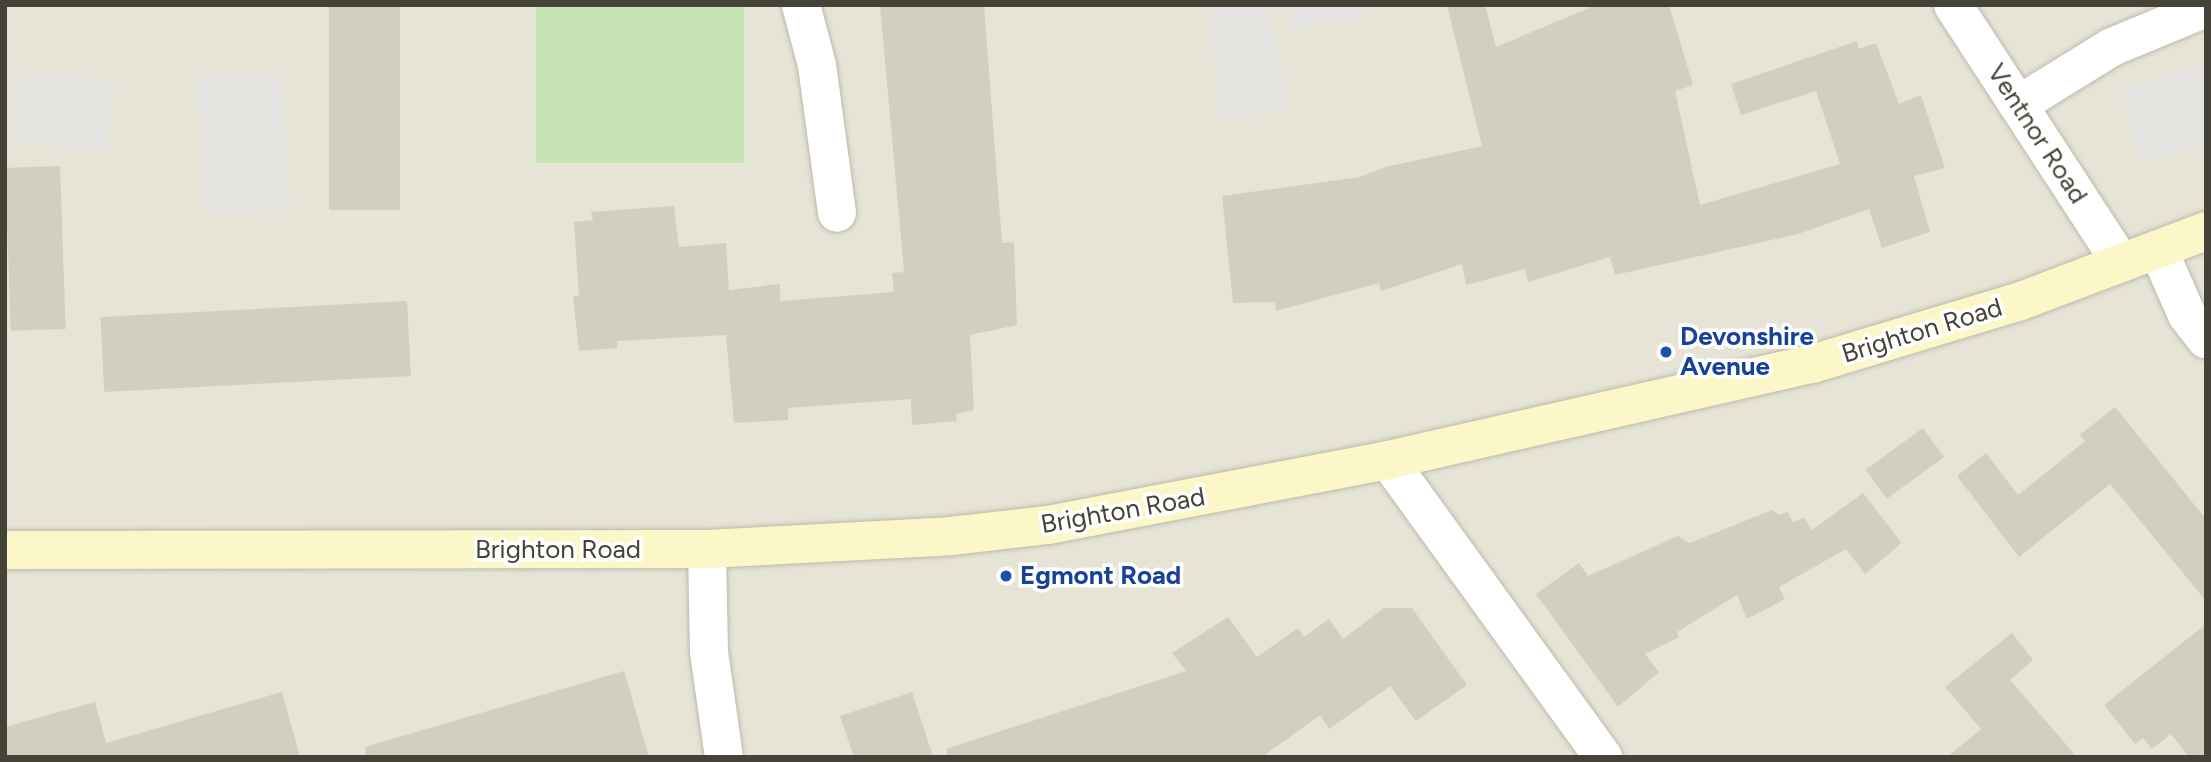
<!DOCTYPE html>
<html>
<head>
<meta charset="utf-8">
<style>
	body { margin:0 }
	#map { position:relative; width:2211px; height:762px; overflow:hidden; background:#f3f1e8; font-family:Figtree,sans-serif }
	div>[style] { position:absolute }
	.residential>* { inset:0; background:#e6e4d6; transform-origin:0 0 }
	.green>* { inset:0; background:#c6e4b3; transform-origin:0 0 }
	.parking>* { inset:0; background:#e4e3df; transform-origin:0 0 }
	.building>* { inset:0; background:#d3cfbe; transform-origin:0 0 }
	.roads { filter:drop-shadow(0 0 2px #bdbaab) drop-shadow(0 0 2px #bdbaab) }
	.minor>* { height:38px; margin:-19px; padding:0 19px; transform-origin:19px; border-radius:19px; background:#fff }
	.secondary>* { height:38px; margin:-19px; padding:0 19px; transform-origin:19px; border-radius:19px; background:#fbf7c9 }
	.dots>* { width:19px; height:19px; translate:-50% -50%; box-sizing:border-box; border:4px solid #fff; border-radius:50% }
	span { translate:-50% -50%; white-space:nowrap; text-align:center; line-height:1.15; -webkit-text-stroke:7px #fff; paint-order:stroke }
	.street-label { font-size:26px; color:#454237 }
	.transit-label { font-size:26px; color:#164399; font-weight:700 }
	.left { translate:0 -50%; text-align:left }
	.frame { position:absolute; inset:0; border:7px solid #454237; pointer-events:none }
</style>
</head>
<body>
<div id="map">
	<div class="residential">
		<i style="left:5px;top:5px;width:2201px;height:752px"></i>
	</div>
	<div class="green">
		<i style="left:536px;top:5px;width:208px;height:158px"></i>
	</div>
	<div class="parking">
		<i style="clip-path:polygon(1208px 5px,1270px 5px,1288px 109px,1221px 119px)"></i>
		<i style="clip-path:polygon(1284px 5px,1361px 5px,1363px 18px,1288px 30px)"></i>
		<i style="clip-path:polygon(2206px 63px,2206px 145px,2140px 164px,2121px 89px)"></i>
		<i style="left:22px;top:68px;width:95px;height:73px;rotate:8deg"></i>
		<i style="left:281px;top:71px;width:138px;height:86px;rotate:86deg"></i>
	</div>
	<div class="building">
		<i style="left:329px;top:5px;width:71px;height:205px"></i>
		<i style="clip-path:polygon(880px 5px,984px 5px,1002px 243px,1014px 242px,1017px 325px,970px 335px,974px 410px,956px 414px,957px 421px,912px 425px,911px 399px,788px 408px,788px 420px,734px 423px,726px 335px,617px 341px,617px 348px,579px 351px,573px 296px,579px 296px,574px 222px,593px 220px,591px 212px,674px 206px,679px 247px,726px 243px,729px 290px,780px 284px,780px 301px,894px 292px,892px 273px,904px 272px)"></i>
		<i style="clip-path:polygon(1447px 5px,1485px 5px,1496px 47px,1596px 5px,1669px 5px,1693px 85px,1675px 91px,1700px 205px,1840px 164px,1816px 91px,1741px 115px,1731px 84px,1857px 41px,1859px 49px,1876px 43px,1899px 104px,1921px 95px,1945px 168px,1914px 176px,1930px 232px,1882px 248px,1869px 209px,1798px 234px,1615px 275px,1610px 257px,1528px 282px,1525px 269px,1466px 285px,1462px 264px,1381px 291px,1379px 283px,1276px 311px,1275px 302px,1233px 303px,1222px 196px,1360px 177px,1386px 167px,1482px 146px)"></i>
		<i style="left:60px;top:166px;width:163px;height:55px;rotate:88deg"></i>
		<i style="left:407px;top:301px;width:75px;height:307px;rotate:87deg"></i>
		<i style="clip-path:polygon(2115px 407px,2206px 519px,2206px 601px,2110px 484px,2019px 557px,1957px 476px,1986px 453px,2018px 495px,2085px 441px,2080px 435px)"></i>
		<i style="left:1923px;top:428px;width:36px;height:71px;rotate:54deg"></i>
		<i style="clip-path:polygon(1863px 493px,1901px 542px,1898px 546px,1865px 574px,1846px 549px,1779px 587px,1785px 599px,1747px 619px,1737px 595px,1677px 632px,1679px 637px,1645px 654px,1659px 672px,1618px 707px,1536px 594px,1579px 563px,1588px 576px,1678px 536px,1690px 543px,1772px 510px,1779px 515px,1788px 512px,1793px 522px,1804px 518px,1812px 530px)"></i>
		<i style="clip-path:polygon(1384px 608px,1412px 608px,1467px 685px,1416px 721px,1390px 686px,1329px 729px,1320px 715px,1262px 757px,948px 757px,946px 749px,1186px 671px,1172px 653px,1228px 617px,1257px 657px,1298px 628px,1304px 637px,1329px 619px,1343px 639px)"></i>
		<i style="clip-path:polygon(2206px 624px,2206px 757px,2189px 757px,2171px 734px,2152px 749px,2143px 738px,2135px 744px,2104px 705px)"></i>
		<i style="clip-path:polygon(2012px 633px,2033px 660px,2010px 680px,2077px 757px,1947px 757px,1981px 729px,1945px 687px)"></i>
		<i style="clip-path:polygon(624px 671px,649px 757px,366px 757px,365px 747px)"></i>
		<i style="clip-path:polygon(282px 692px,300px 757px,5px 757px,5px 727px,95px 702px,106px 743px)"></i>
		<i style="clip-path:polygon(912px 692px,933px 757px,854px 757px,840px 716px)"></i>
	</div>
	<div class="roads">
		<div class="minor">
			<i style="left:801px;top:5px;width:62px;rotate:75.1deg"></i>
			<i style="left:817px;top:65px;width:149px;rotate:82.3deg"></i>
			<i style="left:1953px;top:5px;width:308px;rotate:56.9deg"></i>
			<i style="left:2018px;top:105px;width:110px;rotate:-31.7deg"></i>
			<i style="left:2112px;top:47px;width:102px;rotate:-22.5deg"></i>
			<i style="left:2158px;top:249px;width:72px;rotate:66.3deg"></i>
			<i style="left:2187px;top:315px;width:31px;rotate:52deg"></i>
			<i style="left:1388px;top:460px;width:367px;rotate:54.1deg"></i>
			<i style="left:707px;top:549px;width:103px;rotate:88.9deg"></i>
			<i style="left:709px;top:652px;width:106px;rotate:81.9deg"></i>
		</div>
		<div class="secondary">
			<i style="left:5px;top:550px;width:702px;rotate:-0.08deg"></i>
			<i style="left:707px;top:549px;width:244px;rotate:-3deg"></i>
			<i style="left:951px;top:536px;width:98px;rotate:-6.5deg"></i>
			<i style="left:1048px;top:525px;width:346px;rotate:-10.8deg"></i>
			<i style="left:1388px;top:460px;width:435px;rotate:-12.8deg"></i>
			<i style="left:1812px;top:364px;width:215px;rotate:-16.8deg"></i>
			<i style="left:2018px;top:302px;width:201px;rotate:-20.7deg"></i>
		</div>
	</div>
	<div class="dots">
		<i style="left:1666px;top:352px;background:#1a4fb4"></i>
		<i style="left:1006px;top:576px;background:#1a4fb4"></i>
	</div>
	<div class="street-label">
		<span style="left:2037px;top:134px;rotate:57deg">Ventnor Road</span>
		<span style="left:1922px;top:331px;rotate:-17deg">Brighton Road</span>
		<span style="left:1123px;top:511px;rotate:-10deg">Brighton Road</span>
		<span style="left:558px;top:550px">Brighton Road</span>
	</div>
	<div class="transit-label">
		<span class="left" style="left:1680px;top:352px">Devonshire<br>Avenue</span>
		<span class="left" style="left:1020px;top:576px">Egmont Road</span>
	</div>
	<div class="frame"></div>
</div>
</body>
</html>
